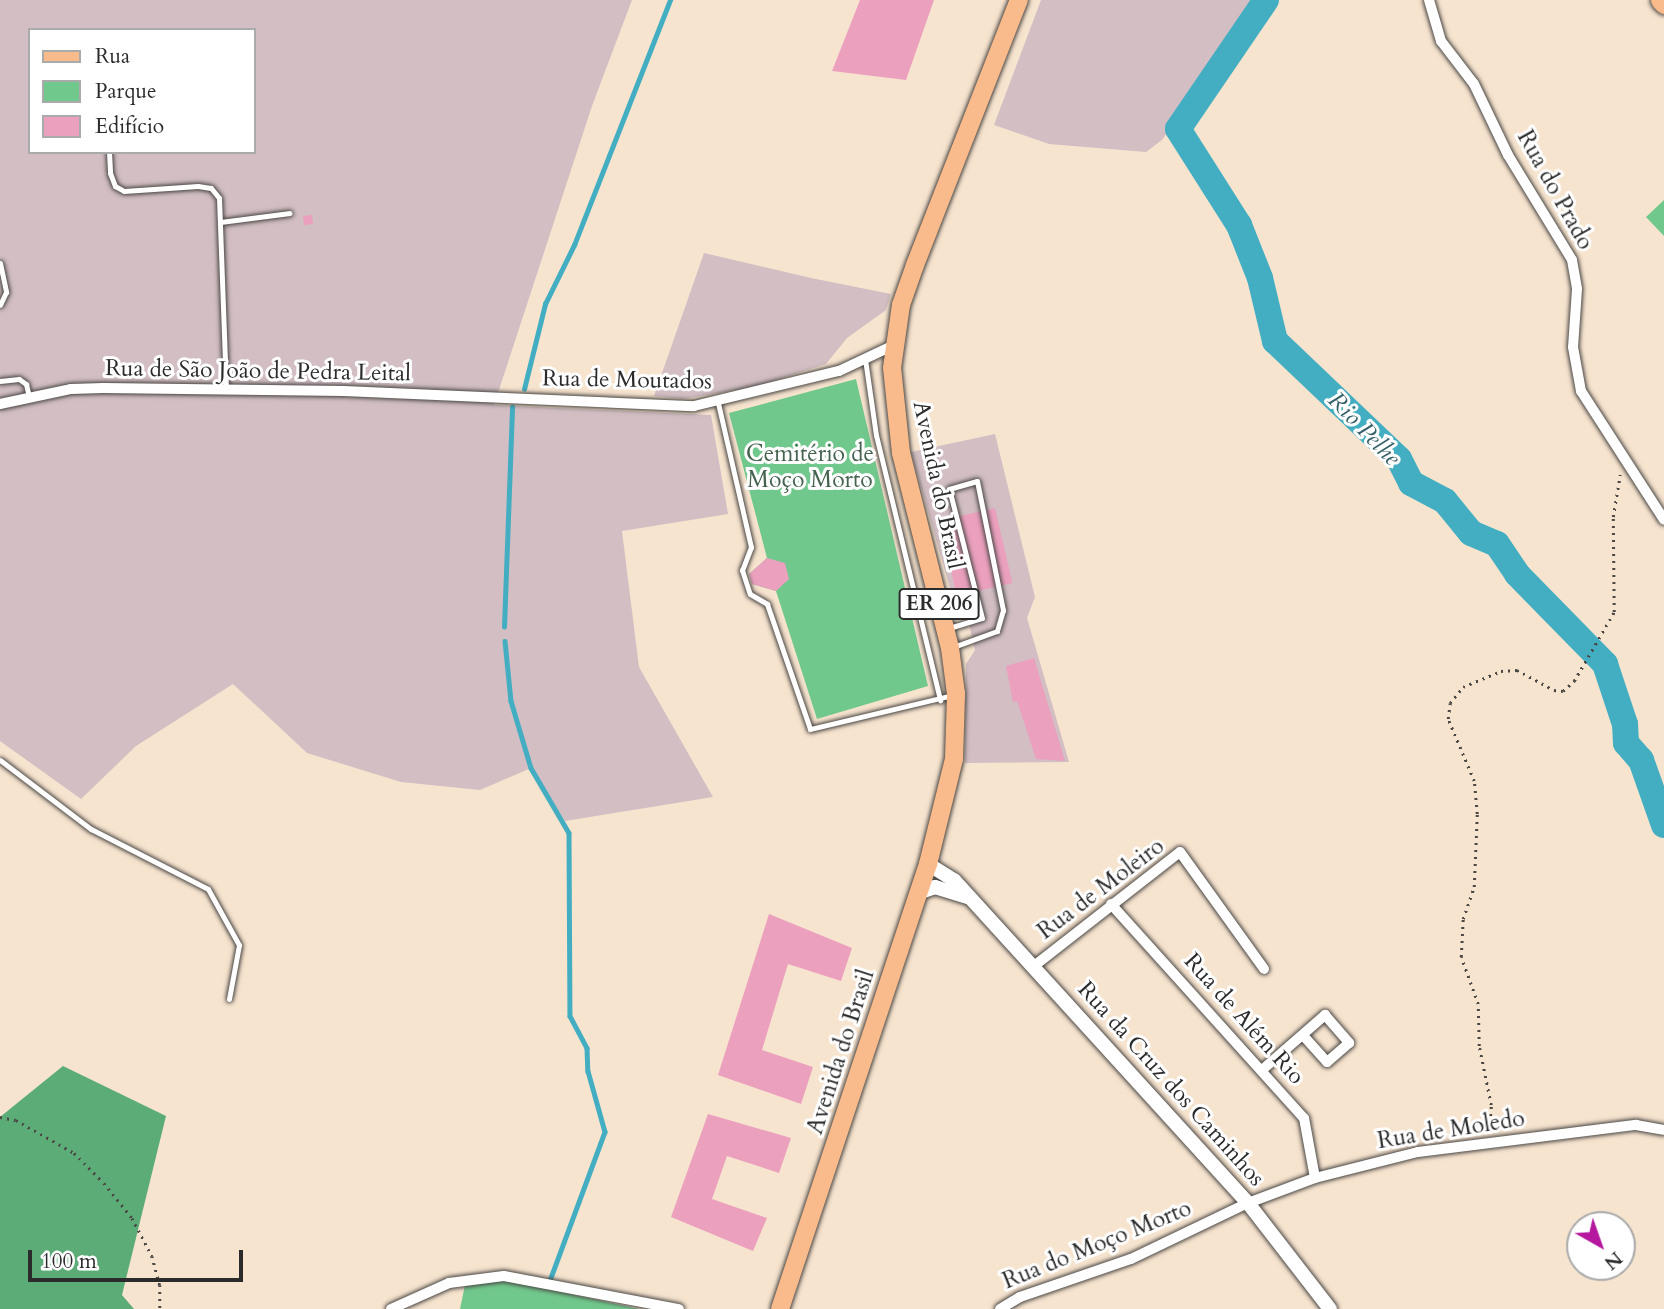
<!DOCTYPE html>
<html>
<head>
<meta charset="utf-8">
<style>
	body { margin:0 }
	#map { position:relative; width:1664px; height:1309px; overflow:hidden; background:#f7e4cf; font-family:Cardo,serif }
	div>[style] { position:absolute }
	.industrial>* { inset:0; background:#d2bec3 }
	.green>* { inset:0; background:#71c88d }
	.forest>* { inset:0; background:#5cac78 }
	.stream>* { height:4.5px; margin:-2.25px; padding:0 2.25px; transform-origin:2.25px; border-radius:2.25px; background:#43aec2 }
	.river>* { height:26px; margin:-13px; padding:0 13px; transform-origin:13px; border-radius:13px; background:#43aec2 }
	.building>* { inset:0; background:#eba0be; transform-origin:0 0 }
	.path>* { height:2.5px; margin-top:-1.25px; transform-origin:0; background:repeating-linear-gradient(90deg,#4a4744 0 2px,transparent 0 7px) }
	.roads { filter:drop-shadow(0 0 2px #4a4744) drop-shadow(0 0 2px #4a4744) }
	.service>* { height:5px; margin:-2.5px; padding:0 2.5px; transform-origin:2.5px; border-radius:2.5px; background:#fff }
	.minor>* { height:10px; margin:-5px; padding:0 5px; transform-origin:5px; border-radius:5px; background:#fff }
	.tertiary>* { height:14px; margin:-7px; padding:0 7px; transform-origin:7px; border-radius:7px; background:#fff }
	.primary>* { height:18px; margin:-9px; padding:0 9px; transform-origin:9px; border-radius:9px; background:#fabb8c }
	.trunk>* { height:19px; margin:-9.5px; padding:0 9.5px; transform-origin:9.5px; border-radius:9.5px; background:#fabb8c }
	span { translate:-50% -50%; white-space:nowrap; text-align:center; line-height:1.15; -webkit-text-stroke:6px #fff; paint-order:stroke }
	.shield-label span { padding:2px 5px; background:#fff; border:2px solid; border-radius:5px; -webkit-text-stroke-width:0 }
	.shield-label { font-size:21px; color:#2b2b2b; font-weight:700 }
	.street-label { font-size:23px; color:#2b2b2b }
	.park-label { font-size:23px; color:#44624d }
	.water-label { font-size:24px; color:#355f67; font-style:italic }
	.legend { position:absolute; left:28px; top:28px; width:228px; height:126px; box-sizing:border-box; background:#fff; border:2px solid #aaa; margin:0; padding:9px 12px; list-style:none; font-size:21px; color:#2b2b2b }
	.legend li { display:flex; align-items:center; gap:14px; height:35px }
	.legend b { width:35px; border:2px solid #aaa }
	.north { position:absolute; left:1566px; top:1211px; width:70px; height:70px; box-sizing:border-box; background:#fff; border:2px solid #aaa; border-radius:50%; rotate:140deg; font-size:19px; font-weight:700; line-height:28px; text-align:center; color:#2b2b2b }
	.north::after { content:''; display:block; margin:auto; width:24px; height:32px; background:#b5179e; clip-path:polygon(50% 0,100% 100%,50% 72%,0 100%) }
	.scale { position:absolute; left:28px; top:1250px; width:215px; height:32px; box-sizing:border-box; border:4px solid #2b2b2b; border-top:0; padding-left:9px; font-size:21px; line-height:24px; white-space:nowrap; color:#2b2b2b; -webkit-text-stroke:5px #fff; paint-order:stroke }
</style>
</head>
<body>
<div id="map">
	<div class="industrial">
		<i style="clip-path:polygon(evenodd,0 0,632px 0,592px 106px,494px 405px,711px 415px,728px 514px,622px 531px,639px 667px,713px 797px,565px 821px,531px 768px,480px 790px,401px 782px,307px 753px,233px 684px,136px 746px,81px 799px,0 741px,0 0,30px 30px,254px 30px,254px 152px,30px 152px,30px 30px)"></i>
		<i style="clip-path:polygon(1041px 0,1260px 0,1162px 140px,1146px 152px,1049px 144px,994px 125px)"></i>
		<i style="clip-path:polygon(704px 253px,811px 278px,891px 294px,886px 310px,847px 338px,826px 364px,753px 387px,683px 399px,654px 396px)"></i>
		<i style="clip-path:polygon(995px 434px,1035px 597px,1027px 618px,1069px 762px,965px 763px,966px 664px,975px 650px,967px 615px,956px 609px,911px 452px)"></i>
	</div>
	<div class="green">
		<i style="clip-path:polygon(1664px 200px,1664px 236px,1646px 217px)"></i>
		<i style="clip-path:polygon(856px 379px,928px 686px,817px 719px,776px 591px,752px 584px,749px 574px,767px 558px,729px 413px)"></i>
		<i style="clip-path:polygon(501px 1279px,639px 1309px,460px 1309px,465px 1285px)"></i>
	</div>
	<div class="forest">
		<i style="clip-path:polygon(63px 1066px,166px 1116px,122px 1295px,134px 1309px,0 1309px,0 1117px)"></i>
	</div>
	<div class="stream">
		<i style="left:524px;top:389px;width:88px;rotate:-76.1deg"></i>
		<i style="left:545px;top:304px;width:66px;rotate:-63.8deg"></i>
		<i style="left:574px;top:245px;width:263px;rotate:-68.6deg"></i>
		<i style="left:504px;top:627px;width:220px;rotate:-87.9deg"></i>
		<i style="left:505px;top:641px;width:60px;rotate:84.3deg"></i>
		<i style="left:511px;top:701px;width:70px;rotate:73.4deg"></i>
		<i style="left:531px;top:768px;width:75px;rotate:59.7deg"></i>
		<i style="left:569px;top:833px;width:183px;rotate:89.7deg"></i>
		<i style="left:570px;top:1016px;width:36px;rotate:62deg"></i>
		<i style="left:587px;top:1048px;width:23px;rotate:88deg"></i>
		<i style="left:588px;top:1071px;width:63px;rotate:74.4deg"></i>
		<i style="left:605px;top:1132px;width:156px;rotate:110.3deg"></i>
	</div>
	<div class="river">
		<i style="left:1266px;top:0;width:156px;rotate:124.3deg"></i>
		<i style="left:1178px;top:129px;width:114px;rotate:57.6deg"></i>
		<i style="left:1239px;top:225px;width:57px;rotate:68.4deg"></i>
		<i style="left:1260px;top:278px;width:65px;rotate:76.6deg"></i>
		<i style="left:1275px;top:341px;width:171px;rotate:43.6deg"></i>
		<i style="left:1399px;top:459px;width:27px;rotate:63deg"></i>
		<i style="left:1411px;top:483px;width:38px;rotate:28deg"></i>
		<i style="left:1445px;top:501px;width:41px;rotate:50.9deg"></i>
		<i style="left:1471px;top:533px;width:28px;rotate:23deg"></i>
		<i style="left:1497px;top:544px;width:36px;rotate:56deg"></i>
		<i style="left:1517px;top:574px;width:126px;rotate:45.6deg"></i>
		<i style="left:1605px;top:664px;width:63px;rotate:71.6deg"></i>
		<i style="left:1625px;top:724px;width:19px;rotate:87deg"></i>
		<i style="left:1626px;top:743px;width:23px;rotate:49deg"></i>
		<i style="left:1641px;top:760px;width:69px;rotate:70.5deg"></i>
	</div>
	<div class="building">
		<i style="clip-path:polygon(860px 0,934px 0,906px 80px,832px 71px)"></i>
		<i style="left:312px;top:215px;width:9px;height:9px;rotate:84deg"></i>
		<i style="left:995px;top:508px;width:77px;height:57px;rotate:77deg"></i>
		<i style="clip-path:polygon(767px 558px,785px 563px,789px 579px,776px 591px,752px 584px,749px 574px)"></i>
		<i style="clip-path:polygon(1034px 658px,1065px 761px,1036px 759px,1017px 701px,1013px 702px,1006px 666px)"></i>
		<i style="clip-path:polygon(769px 914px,852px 948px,841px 981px,788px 964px,762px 1050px,813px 1067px,801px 1104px,718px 1075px)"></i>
		<i style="clip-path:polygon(708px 1114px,791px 1138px,779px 1173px,727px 1156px,712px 1199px,767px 1218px,753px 1251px,671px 1217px)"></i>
	</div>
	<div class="path">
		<i style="left:0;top:1117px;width:16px;rotate:11deg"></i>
		<i style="left:16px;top:1120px;width:67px;rotate:29.6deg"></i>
		<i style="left:74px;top:1153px;width:42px;rotate:45deg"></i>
		<i style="left:104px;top:1183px;width:45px;rotate:51.3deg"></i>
		<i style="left:132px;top:1218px;width:43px;rotate:62.2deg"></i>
		<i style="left:152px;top:1256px;width:30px;rotate:75deg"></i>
		<i style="left:160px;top:1285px;width:24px;rotate:90deg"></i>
		<i style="left:1489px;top:1130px;width:25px;rotate:-85deg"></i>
		<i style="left:1491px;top:1105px;width:60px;rotate:-101.5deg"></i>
		<i style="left:1479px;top:1046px;width:42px;rotate:-91.4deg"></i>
		<i style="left:1478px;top:1004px;width:50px;rotate:-109.9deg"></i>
		<i style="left:1461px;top:957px;width:38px;rotate:-87deg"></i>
		<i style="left:1463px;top:919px;width:34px;rotate:-71deg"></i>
		<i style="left:1474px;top:887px;width:73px;rotate:-87.6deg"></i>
		<i style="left:1477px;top:814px;width:33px;rotate:-95deg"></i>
		<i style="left:1474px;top:781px;width:67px;rotate:-112.8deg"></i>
		<i style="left:1448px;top:719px;width:16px;rotate:-83deg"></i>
		<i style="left:1450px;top:703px;width:21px;rotate:-51deg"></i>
		<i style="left:1463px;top:687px;width:41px;rotate:-22.8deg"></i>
		<i style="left:1501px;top:671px;width:16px;rotate:-4deg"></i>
		<i style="left:1517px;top:670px;width:42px;rotate:28.4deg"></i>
		<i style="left:1554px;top:690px;width:9px;rotate:6deg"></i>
		<i style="left:1563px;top:691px;width:15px;rotate:-42deg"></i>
		<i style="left:1574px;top:681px;width:80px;rotate:-59.9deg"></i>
		<i style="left:1614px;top:612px;width:95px;rotate:-90.6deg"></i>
		<i style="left:1613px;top:517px;width:43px;rotate:-80.5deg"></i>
	</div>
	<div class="roads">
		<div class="service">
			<i style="left:109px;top:152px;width:21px;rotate:87deg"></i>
			<i style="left:110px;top:173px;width:14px;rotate:69deg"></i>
			<i style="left:115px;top:186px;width:10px;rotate:29deg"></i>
			<i style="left:124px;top:191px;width:74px;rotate:-3.9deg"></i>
			<i style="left:198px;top:186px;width:13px;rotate:9deg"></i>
			<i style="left:211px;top:188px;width:13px;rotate:51deg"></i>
			<i style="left:219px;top:198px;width:192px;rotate:87.9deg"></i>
			<i style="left:221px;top:222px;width:69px;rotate:-7.5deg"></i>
			<i style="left:0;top:263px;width:30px;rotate:78deg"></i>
			<i style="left:6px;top:292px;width:14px;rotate:115deg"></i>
			<i style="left:865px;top:359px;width:77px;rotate:81.8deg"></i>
			<i style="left:876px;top:435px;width:273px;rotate:76.4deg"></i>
			<i style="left:0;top:381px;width:19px;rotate:-6deg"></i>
			<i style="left:19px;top:379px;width:9px;rotate:36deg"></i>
			<i style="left:26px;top:384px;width:13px;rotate:77deg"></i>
			<i style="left:718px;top:403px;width:148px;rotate:77.1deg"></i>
			<i style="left:751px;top:547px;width:25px;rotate:111deg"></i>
			<i style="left:742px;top:570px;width:25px;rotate:72deg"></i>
			<i style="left:750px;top:594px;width:20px;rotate:30deg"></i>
			<i style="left:767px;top:604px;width:132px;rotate:71deg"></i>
			<i style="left:810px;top:729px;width:147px;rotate:-13.4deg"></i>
			<i style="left:949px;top:628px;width:34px;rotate:-17deg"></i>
			<i style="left:982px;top:618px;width:133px;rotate:-104.3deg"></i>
			<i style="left:949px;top:489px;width:29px;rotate:-16deg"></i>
			<i style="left:977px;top:481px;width:132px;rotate:78.6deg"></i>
			<i style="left:1003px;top:610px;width:22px;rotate:106deg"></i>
			<i style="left:997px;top:631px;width:47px;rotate:160deg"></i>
			<i style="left:0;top:760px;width:114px;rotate:37.2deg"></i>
			<i style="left:91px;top:829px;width:131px;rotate:27.1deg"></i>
			<i style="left:208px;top:889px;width:64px;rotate:61deg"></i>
			<i style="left:239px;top:945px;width:55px;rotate:100.5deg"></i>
		</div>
		<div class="minor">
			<i style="left:1429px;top:0;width:43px;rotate:73.7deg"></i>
			<i style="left:1441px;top:41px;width:54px;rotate:52.5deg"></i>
			<i style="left:1474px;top:84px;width:79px;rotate:64.4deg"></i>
			<i style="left:1508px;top:155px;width:123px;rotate:58.6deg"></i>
			<i style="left:1572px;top:260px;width:29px;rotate:80deg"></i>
			<i style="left:1577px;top:289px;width:58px;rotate:93.9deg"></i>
			<i style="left:1573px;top:347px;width:45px;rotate:79.7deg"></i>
			<i style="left:1581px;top:391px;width:153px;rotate:57.2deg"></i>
			<i style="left:0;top:404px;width:73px;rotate:-11.9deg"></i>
			<i style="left:71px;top:389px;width:32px;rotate:-2deg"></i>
			<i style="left:103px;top:388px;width:241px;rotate:0.7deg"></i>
			<i style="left:344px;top:391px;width:350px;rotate:2.5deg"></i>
			<i style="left:694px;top:406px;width:149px;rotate:-13.6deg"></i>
			<i style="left:839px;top:371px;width:61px;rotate:-25.3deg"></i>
			<i style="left:1111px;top:904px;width:288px;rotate:48deg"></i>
			<i style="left:1304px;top:1118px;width:61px;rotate:79.6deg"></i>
			<i style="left:1034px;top:966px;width:185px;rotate:-38deg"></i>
			<i style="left:1180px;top:852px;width:144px;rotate:54.3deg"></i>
			<i style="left:1262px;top:1070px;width:84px;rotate:-41.1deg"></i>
			<i style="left:1325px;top:1015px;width:37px;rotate:49deg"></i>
			<i style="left:1349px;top:1043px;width:29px;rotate:139deg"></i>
			<i style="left:1327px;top:1062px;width:36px;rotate:-132deg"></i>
			<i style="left:391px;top:1309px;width:64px;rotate:-24.1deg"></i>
			<i style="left:449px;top:1283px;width:55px;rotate:-7.3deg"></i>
			<i style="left:504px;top:1276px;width:178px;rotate:10.7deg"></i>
			<i style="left:1000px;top:1309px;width:23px;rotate:-31deg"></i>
			<i style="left:1020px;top:1297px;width:117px;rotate:-18.9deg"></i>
			<i style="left:1131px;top:1259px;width:130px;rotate:-25.6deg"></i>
			<i style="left:1248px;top:1203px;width:72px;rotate:-20.5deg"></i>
			<i style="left:1315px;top:1178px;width:106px;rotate:-14.2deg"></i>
			<i style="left:1418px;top:1152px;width:220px;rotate:-7.1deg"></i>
			<i style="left:1636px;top:1125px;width:28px;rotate:10deg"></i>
		</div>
		<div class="tertiary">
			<i style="left:928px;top:864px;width:31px;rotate:32deg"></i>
			<i style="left:954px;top:880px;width:437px;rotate:47.7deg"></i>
			<i style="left:1248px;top:1203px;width:134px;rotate:52.3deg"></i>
			<i style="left:918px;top:893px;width:18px;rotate:-19deg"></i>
			<i style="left:935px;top:887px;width:34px;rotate:17deg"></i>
		</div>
		<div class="primary">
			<i style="left:780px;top:1309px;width:469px;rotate:-71.6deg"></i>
			<i style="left:928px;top:864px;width:108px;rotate:-76.1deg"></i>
			<i style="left:954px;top:759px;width:65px;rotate:-88.2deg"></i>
			<i style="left:956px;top:694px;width:46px;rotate:-97.4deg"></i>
			<i style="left:950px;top:648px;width:201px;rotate:-104.1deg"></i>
			<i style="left:901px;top:453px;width:85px;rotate:-96deg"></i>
			<i style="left:892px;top:368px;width:64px;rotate:-81.9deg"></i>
			<i style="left:901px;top:305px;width:42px;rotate:-70.7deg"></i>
			<i style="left:915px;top:265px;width:285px;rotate:-68.6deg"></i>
		</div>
		<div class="trunk">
			<i style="left:1660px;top:0;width:6px;rotate:45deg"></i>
		</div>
	</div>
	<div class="shield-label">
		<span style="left:939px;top:604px">ER 206</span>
	</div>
	<div class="street-label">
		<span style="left:1555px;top:190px;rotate:61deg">Rua do Prado</span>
		<span style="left:258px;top:371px;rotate:1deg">Rua de São João de Pedra Leital</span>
		<span style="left:627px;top:380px;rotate:1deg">Rua de Moutados</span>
		<span style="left:938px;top:485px;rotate:78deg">Avenida do Brasil</span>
		<span style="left:1101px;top:889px;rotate:-37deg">Rua de Moleiro</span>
		<span style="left:1244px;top:1019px;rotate:48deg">Rua de Além Rio</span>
		<span style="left:841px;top:1052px;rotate:-72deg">Avenida do Brasil</span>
		<span style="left:1171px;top:1084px;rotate:48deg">Rua da Cruz dos Caminhos</span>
		<span style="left:1451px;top:1130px;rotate:-9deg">Rua de Moledo</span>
		<span style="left:1097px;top:1245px;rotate:-22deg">Rua do Moço Morto</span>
	</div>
	<div class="park-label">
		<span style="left:810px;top:467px">Cemitério de<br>Moço Morto</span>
	</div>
	<div class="water-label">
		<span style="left:1364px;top:429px;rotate:46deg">Rio Pelhe</span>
	</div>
	<ul class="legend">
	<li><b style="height:9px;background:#fabb8c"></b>Rua</li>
	<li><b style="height:19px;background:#71c88d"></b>Parque</li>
	<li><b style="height:19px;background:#eba0be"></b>Edifício</li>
	</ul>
	<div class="north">N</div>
	<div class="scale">100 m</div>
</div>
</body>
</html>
